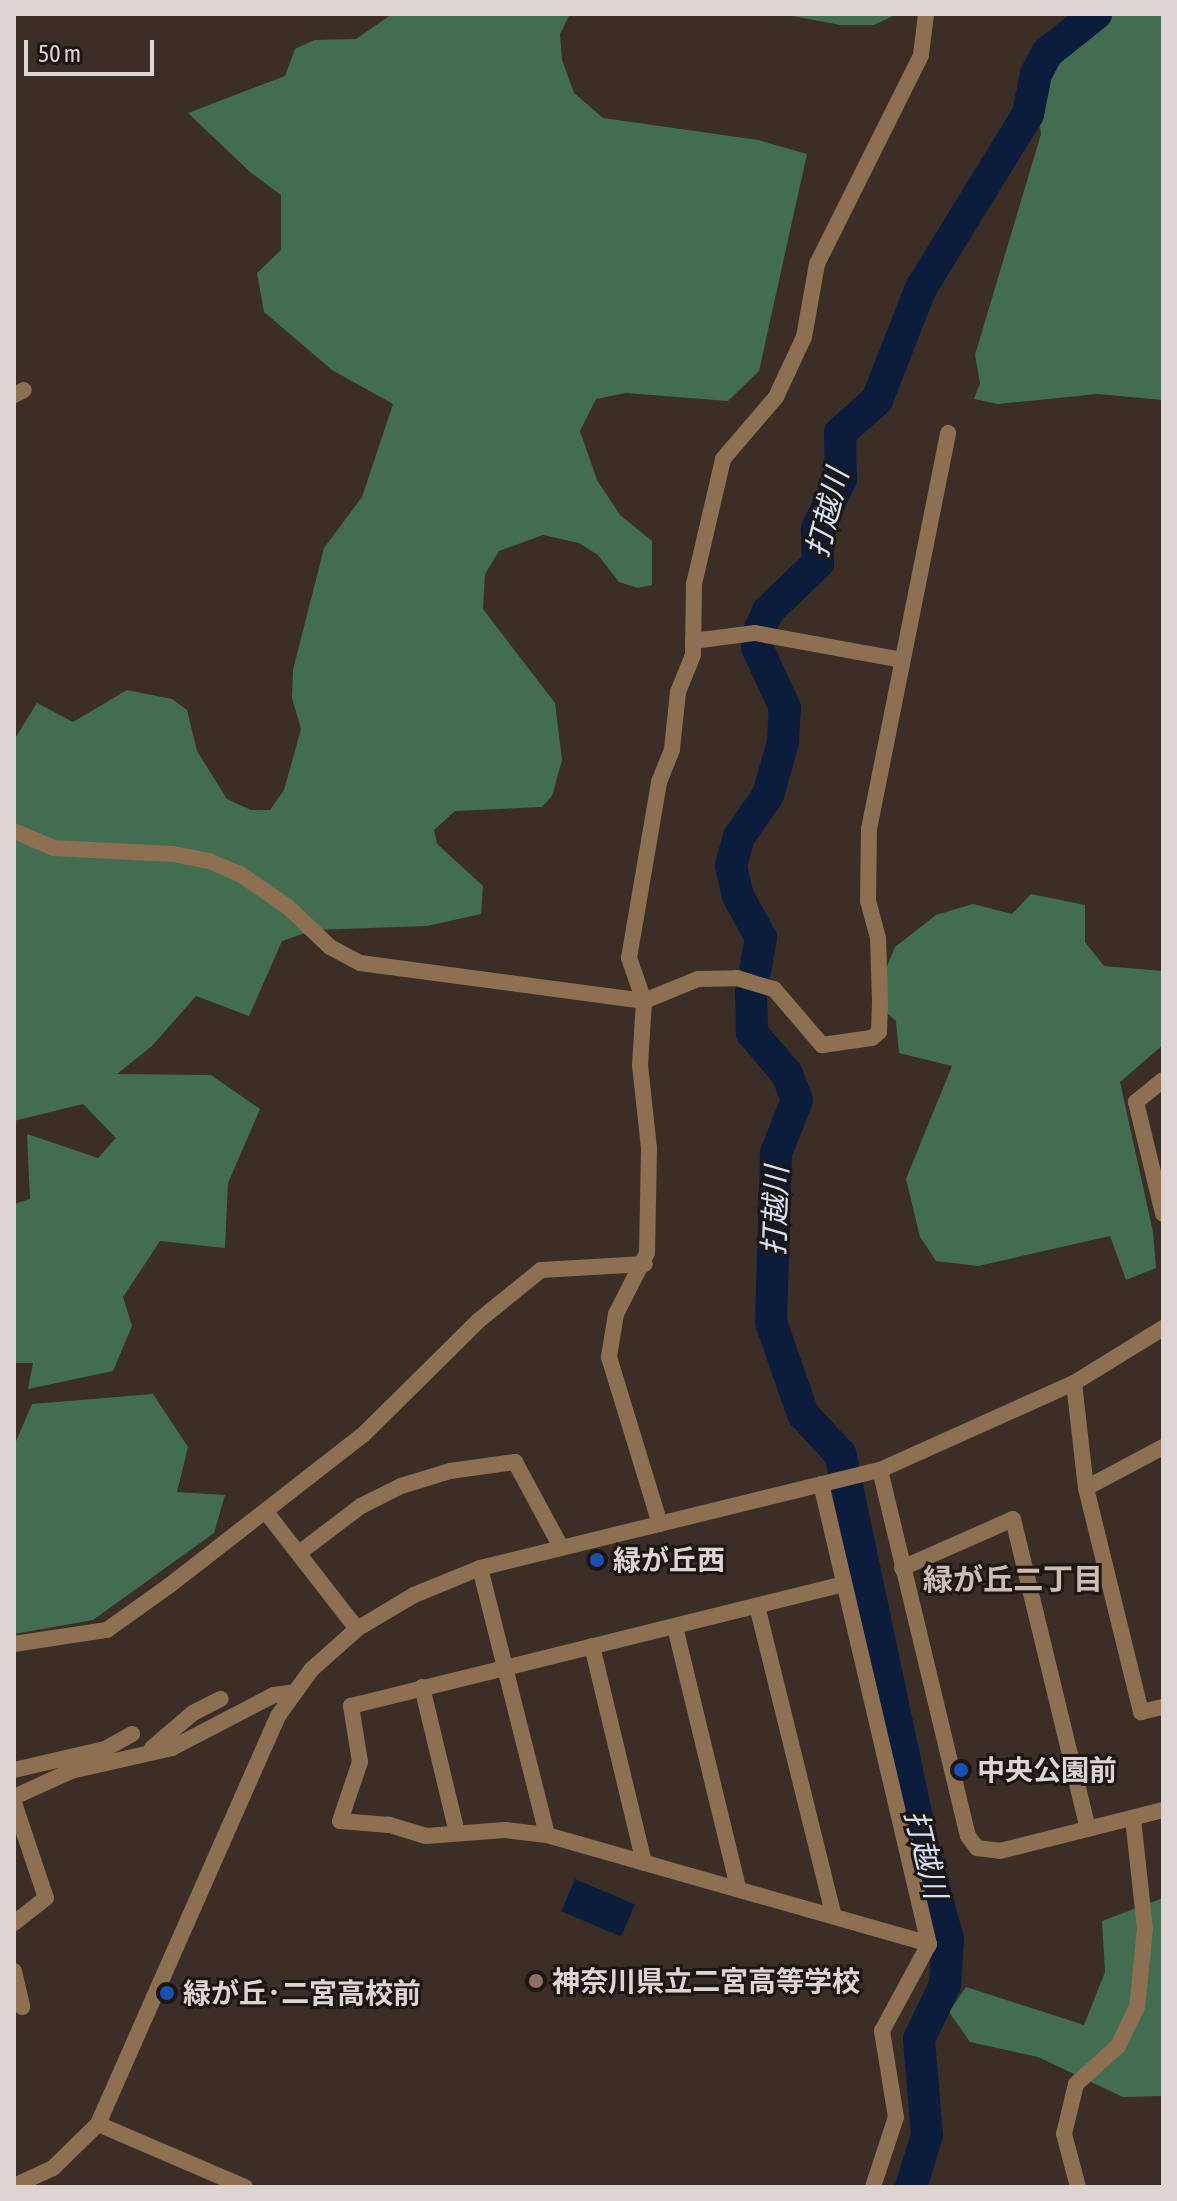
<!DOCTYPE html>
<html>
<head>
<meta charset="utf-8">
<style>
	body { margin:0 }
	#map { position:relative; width:1177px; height:2201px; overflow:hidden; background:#3a2e27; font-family:"Asap Condensed","Noto Sans JP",sans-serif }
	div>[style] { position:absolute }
	.forest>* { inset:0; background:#426d51 }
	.water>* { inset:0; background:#0c1c3c; transform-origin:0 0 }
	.river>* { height:32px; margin:-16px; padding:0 16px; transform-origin:16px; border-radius:16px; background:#0c1c3c }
	.minor>* { height:16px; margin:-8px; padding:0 8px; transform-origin:8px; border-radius:8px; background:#8d6f52 }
	.tertiary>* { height:16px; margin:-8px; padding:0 8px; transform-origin:8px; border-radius:8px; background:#8d6f52 }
	.dots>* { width:22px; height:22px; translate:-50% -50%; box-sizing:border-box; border:4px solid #1d1714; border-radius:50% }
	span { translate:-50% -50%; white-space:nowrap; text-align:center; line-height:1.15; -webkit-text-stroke:6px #1d1714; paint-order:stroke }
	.poi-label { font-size:28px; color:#ddd5d1; font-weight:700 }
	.left { translate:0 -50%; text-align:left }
	.water-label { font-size:30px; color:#d2e0fa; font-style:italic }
	.neighbourhood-label { font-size:30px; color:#cbbcb4; font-weight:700 }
	.frame { position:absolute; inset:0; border:16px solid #ddd5d1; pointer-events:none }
	.scale { position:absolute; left:24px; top:40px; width:130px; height:36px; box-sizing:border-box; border:4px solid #ddd5d1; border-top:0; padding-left:10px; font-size:24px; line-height:28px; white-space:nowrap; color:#ddd5d1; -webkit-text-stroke:6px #1d1714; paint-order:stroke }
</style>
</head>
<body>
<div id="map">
	<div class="forest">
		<i style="clip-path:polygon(392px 14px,570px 14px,560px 34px,562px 60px,574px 93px,603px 118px,758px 140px,807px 154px,759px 371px,728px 401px,626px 393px,596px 399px,580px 431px,597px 480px,620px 515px,652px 541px,652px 585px,638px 588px,619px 582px,598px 555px,579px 543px,543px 535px,499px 551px,485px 574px,483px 609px,555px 703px,562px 760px,552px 796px,542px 807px,455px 811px,434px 830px,437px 844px,483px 886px,481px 914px,427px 926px,314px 930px,282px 941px,249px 1016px,196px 996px,152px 1046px,117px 1074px,211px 1075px,260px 1109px,228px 1183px,225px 1248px,160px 1241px,123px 1297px,132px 1326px,113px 1371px,28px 1389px,33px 1363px,14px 1363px,14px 1204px,30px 1199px,27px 1134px,98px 1158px,116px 1138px,83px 1104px,14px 1121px,14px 740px,37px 703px,73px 722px,127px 690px,172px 699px,187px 710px,197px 751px,227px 799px,251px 810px,270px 810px,284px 790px,301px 729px,292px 698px,293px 670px,324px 548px,362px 497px,393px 404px,332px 370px,264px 312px,257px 273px,281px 250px,281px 195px,250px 172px,188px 113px,285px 76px,295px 49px,314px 40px,356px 39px)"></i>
		<i style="clip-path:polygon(782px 14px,897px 14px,874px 25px,840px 25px)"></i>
		<i style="clip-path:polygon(1073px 14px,1163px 14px,1163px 400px,1097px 394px,998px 404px,974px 399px,980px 383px,975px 355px,1041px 134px,1031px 48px)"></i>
		<i style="clip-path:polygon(1031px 894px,1085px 905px,1085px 942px,1104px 966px,1163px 971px,1163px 1045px,1120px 1082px,1153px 1232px,1156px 1268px,1126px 1280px,1110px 1236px,978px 1266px,936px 1261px,920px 1237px,906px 1179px,952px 1066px,899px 1053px,896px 1021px,887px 1013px,882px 978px,895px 947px,936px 915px,973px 904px,1012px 914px)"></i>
		<i style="clip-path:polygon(153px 1394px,188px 1447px,177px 1492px,225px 1495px,214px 1533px,93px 1620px,14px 1634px,14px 1446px,32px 1404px)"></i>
		<i style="clip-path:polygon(1163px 1898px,1163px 2096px,1123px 2097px,1038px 2057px,970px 2042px,949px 2012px,966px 1987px,1084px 2025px,1105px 1972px,1102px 1921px)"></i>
	</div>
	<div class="water">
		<i style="left:575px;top:1879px;width:65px;height:35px;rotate:23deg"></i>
	</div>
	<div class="river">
		<i style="left:911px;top:2187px;width:54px;rotate:-72.9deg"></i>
		<i style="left:927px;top:2135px;width:96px;rotate:-94.8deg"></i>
		<i style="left:919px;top:2039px;width:60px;rotate:-64.3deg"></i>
		<i style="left:945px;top:1985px;width:46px;rotate:-86.3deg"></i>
		<i style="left:948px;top:1939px;width:86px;rotate:-105.5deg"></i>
		<i style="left:925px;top:1856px;width:411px;rotate:-101.9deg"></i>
		<i style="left:840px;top:1454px;width:54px;rotate:-132.8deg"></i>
		<i style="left:803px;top:1414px;width:97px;rotate:-109.2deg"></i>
		<i style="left:771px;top:1322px;width:169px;rotate:-88.3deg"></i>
		<i style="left:776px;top:1153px;width:57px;rotate:-68.4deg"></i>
		<i style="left:797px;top:1100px;width:28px;rotate:-111deg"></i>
		<i style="left:787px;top:1074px;width:54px;rotate:-130.5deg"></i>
		<i style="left:752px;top:1033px;width:40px;rotate:-91.4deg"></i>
		<i style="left:751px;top:993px;width:56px;rotate:-79.7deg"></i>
		<i style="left:761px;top:938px;width:48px;rotate:-118.7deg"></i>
		<i style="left:738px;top:896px;width:31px;rotate:-103deg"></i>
		<i style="left:731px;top:866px;width:30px;rotate:-75deg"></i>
		<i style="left:739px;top:837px;width:51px;rotate:-55.4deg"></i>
		<i style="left:768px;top:795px;width:55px;rotate:-74.2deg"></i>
		<i style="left:783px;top:742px;width:34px;rotate:-87deg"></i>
		<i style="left:785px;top:708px;width:67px;rotate:-114.7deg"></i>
		<i style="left:757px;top:647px;width:18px;rotate:-81deg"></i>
		<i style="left:760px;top:629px;width:20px;rotate:-66deg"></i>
		<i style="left:768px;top:611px;width:69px;rotate:-43.8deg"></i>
		<i style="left:818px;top:563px;width:34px;rotate:-92deg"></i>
		<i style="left:817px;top:529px;width:55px;rotate:-64.4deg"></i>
		<i style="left:841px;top:479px;width:46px;rotate:-91.2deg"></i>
		<i style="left:840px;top:433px;width:50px;rotate:-41.7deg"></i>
		<i style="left:877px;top:400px;width:120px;rotate:-68.6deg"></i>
		<i style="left:921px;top:288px;width:204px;rotate:-58.4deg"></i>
		<i style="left:1028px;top:114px;width:41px;rotate:-78.7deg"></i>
		<i style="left:1036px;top:74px;width:24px;rotate:-62deg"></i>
		<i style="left:1047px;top:53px;width:63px;rotate:-38.5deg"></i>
	</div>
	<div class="minor">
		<i style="left:14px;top:395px;width:11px;rotate:-27deg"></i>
		<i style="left:693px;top:641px;width:63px;rotate:-7.4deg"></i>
		<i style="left:755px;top:633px;width:149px;rotate:10.4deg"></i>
		<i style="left:14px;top:831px;width:43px;rotate:23deg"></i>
		<i style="left:54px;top:848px;width:119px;rotate:2.9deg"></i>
		<i style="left:173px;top:854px;width:37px;rotate:11deg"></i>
		<i style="left:209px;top:861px;width:34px;rotate:23deg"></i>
		<i style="left:240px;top:874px;width:58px;rotate:34.5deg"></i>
		<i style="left:288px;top:907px;width:58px;rotate:43.6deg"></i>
		<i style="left:330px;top:947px;width:34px;rotate:28deg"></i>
		<i style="left:360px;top:963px;width:287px;rotate:7.6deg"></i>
		<i style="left:644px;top:1001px;width:58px;rotate:-22.2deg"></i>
		<i style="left:698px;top:979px;width:39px;rotate:-1deg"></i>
		<i style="left:737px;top:978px;width:39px;rotate:17deg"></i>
		<i style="left:774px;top:989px;width:74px;rotate:49.4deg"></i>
		<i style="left:822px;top:1045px;width:50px;rotate:-8deg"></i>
		<i style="left:872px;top:1038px;width:9px;rotate:-41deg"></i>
		<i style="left:879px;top:1032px;width:31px;rotate:-88deg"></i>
		<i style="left:880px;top:1001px;width:63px;rotate:-91.8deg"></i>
		<i style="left:878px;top:938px;width:38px;rotate:-105deg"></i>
		<i style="left:868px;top:901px;width:72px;rotate:-89.2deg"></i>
		<i style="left:869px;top:829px;width:404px;rotate:-78.7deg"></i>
		<i style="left:1163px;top:1080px;width:35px;rotate:141deg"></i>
		<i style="left:1136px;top:1102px;width:115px;rotate:76.4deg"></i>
		<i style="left:1074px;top:1383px;width:106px;rotate:83.5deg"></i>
		<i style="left:1086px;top:1488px;width:231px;rotate:76.2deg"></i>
		<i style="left:1141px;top:1712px;width:23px;rotate:-13deg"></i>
		<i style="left:821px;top:1484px;width:473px;rotate:76.8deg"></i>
		<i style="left:929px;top:1944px;width:99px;rotate:118.4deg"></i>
		<i style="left:882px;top:2031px;width:87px;rotate:80.8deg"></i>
		<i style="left:896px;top:2117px;width:74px;rotate:108.2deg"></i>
		<i style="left:1086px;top:1488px;width:87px;rotate:-28deg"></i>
		<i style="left:266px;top:1512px;width:148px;rotate:52.1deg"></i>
		<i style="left:660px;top:1524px;width:175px;rotate:-107deg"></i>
		<i style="left:609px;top:1357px;width:44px;rotate:-80.8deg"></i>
		<i style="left:616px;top:1314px;width:68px;rotate:-63.1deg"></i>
		<i style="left:647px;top:1253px;width:105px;rotate:-88.9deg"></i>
		<i style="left:649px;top:1148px;width:83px;rotate:-96.2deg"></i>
		<i style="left:640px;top:1065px;width:64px;rotate:-86.4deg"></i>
		<i style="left:644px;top:1001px;width:46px;rotate:-109.2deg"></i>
		<i style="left:629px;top:958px;width:179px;rotate:-80.3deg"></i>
		<i style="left:659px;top:782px;width:35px;rotate:-68deg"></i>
		<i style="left:672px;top:749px;width:57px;rotate:-84deg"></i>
		<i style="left:678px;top:692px;width:40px;rotate:-68deg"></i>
		<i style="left:693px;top:655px;width:71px;rotate:-89.2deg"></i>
		<i style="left:694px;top:584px;width:128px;rotate:-76.9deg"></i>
		<i style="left:723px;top:459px;width:82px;rotate:-49.5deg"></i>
		<i style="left:776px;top:397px;width:66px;rotate:-65deg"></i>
		<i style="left:804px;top:337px;width:74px;rotate:-79.9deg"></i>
		<i style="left:817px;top:264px;width:233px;rotate:-63.5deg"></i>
		<i style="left:921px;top:55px;width:41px;rotate:-83deg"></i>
		<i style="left:299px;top:1553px;width:78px;rotate:-37.2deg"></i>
		<i style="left:361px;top:1506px;width:45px;rotate:-26.6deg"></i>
		<i style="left:401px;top:1486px;width:51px;rotate:-17deg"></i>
		<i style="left:450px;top:1471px;width:66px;rotate:-7.9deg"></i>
		<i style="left:515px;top:1462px;width:97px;rotate:61.6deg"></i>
		<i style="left:480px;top:1568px;width:275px;rotate:75.9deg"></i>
		<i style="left:547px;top:1835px;width:397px;rotate:15.9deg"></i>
		<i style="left:902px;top:1568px;width:121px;rotate:-23.8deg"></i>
		<i style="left:1013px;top:1519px;width:319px;rotate:76.4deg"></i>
		<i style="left:757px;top:1606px;width:317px;rotate:76.1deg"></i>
		<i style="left:675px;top:1627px;width:268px;rotate:76.4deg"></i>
		<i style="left:14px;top:1644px;width:94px;rotate:-8.6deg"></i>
		<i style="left:107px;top:1630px;width:77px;rotate:-35.5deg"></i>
		<i style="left:170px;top:1585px;width:246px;rotate:-37.9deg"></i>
		<i style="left:364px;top:1434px;width:161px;rotate:-44.7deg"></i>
		<i style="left:478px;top:1321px;width:81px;rotate:-39deg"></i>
		<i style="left:541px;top:1270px;width:104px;rotate:-3.3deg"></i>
		<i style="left:592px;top:1646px;width:223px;rotate:76.5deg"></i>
		<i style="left:422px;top:1687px;width:150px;rotate:76.5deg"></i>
		<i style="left:152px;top:1748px;width:54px;rotate:-40.5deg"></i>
		<i style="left:193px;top:1713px;width:31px;rotate:-27deg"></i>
		<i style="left:14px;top:1770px;width:93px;rotate:-13deg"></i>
		<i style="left:105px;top:1749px;width:31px;rotate:-29deg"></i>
		<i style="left:14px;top:1797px;width:63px;rotate:-24.5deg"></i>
		<i style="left:71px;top:1771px;width:104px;rotate:-12.8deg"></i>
		<i style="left:172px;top:1748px;width:115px;rotate:-27.5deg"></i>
		<i style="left:274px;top:1695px;width:21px;rotate:-8deg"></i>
		<i style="left:14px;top:1803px;width:100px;rotate:71.4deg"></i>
		<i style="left:46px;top:1898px;width:41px;rotate:142deg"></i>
		<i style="left:547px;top:1835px;width:42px;rotate:-173.2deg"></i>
		<i style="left:505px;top:1830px;width:79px;rotate:175.7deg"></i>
		<i style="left:426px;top:1836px;width:39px;rotate:-163deg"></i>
		<i style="left:389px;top:1825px;width:49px;rotate:-175.3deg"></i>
		<i style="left:340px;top:1821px;width:62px;rotate:-71.3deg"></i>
		<i style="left:360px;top:1762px;width:57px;rotate:-99.1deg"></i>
		<i style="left:351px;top:1706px;width:508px;rotate:-13.9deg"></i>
		<i style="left:14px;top:1971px;width:37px;rotate:77deg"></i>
	</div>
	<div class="tertiary">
		<i style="left:880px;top:1470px;width:376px;rotate:76.5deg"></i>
		<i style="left:968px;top:1836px;width:15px;rotate:53deg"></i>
		<i style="left:977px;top:1848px;width:23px;rotate:7deg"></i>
		<i style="left:1000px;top:1851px;width:168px;rotate:-14.1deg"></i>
		<i style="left:98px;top:2124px;width:160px;rotate:23.2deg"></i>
		<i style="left:14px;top:2186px;width:43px;rotate:-24.8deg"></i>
		<i style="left:53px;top:2168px;width:63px;rotate:-44.4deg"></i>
		<i style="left:98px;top:2124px;width:446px;rotate:-66.2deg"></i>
		<i style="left:278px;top:1716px;width:57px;rotate:-54.3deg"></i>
		<i style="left:311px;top:1670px;width:62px;rotate:-41.7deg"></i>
		<i style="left:357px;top:1629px;width:66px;rotate:-30.8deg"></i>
		<i style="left:414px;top:1595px;width:71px;rotate:-22.2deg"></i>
		<i style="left:480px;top:1568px;width:412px;rotate:-13.8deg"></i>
		<i style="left:880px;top:1470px;width:213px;rotate:-24.2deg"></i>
		<i style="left:1074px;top:1383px;width:105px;rotate:-31.7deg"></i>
		<i style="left:1078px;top:2187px;width:55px;rotate:-104.8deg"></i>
		<i style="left:1064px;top:2134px;width:51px;rotate:-76.5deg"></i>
		<i style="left:1076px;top:2084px;width:57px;rotate:-42.1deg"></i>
		<i style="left:1118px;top:2046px;width:43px;rotate:-64deg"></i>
		<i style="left:1137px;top:2007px;width:78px;rotate:-84.1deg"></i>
		<i style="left:1145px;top:1929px;width:112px;rotate:-96.2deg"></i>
	</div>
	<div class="dots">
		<i style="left:597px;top:1560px;background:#1a4fb4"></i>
		<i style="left:961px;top:1770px;background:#1a4fb4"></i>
		<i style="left:536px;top:1981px;background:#8d6e63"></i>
		<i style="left:167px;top:1993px;background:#1a4fb4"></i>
	</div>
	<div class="poi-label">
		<span class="left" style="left:613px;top:1560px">緑が丘西</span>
		<span class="left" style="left:977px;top:1770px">中央公園前</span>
		<span class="left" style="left:552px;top:1981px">神奈川県立二宮高等学校</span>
		<span class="left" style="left:183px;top:1993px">緑が丘･二宮高校前</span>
	</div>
	<div class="water-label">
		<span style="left:827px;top:513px;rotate:-76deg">打越川</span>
		<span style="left:775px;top:1211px;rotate:-88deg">打越川</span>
		<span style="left:926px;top:1854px;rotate:76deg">打越川</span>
	</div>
	<div class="neighbourhood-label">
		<span style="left:1013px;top:1579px">緑が丘二丁目</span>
	</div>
	<div class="frame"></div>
	<div class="scale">50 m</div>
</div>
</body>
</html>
